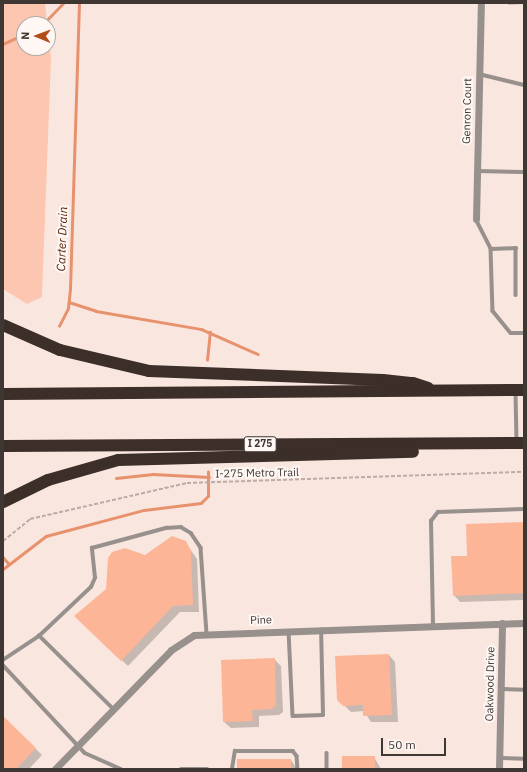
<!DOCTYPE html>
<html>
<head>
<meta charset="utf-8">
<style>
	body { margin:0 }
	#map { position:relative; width:527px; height:772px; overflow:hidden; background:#f9e7df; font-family:"IBM Plex Sans",sans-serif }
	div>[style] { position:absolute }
	.green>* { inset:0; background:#fcc6b0 }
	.shadow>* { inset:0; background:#0003 }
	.stream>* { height:2.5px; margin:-1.25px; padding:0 1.25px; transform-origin:1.25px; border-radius:1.25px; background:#e8926d }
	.building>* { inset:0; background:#fdb597; transform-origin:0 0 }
	.path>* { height:1.5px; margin-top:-0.75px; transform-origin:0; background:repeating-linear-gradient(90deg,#baaca5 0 4px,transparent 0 6px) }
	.lane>* { height:3.5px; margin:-1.75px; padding:0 1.75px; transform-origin:1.75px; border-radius:1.75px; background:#98908d }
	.street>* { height:7px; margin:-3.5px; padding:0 3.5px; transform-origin:3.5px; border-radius:3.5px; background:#98908d }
	.highway>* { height:12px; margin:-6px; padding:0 6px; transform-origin:6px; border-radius:6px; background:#3c2e28 }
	span { translate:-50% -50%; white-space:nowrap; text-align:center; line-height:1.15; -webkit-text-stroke:4px #fef7f4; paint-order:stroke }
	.shield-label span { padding:1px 3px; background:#fef7f4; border:1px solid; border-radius:3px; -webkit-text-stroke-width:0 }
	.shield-label { font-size:10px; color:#3e3734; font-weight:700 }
	.street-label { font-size:11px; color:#3e3734 }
	.water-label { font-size:12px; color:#5a2408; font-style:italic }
	.frame { position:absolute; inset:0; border:4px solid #3e3734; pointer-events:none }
	.north { position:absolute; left:16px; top:16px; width:40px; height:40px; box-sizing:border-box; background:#fef7f4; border:1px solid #b1aaa7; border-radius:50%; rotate:271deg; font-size:11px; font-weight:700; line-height:16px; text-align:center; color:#3e3734 }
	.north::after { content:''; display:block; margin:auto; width:14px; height:18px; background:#b14d19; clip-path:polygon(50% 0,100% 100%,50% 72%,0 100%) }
	.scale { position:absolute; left:381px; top:738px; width:65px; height:18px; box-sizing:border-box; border:2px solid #3e3734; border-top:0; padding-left:5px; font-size:12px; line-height:14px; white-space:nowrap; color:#3e3734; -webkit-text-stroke:3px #fef7f4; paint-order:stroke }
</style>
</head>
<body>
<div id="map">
	<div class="green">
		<i style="clip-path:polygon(3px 3px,45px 3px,47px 24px,24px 24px,24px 48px,48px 48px,48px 30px,51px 58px,42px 297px,27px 304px,3px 289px)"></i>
	</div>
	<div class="shadow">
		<i style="clip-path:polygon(507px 3px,524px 3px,524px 4px,509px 5px)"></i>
		<i style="clip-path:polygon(524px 121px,524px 145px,523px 144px)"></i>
		<i style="clip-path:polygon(524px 523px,524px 600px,460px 602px,454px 595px,468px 557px)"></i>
		<i style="clip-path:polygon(185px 542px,197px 559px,199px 612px,180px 612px,128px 666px,82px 623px,145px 556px)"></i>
		<i style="clip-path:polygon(389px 655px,395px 662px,398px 722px,371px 722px,364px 711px,351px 712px,338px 699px)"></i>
		<i style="clip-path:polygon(274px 659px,281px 666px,283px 712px,279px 715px,259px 716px,259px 727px,231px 728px,224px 722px)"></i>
		<i style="clip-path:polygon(3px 717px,42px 755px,29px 769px,3px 769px)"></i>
		<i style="clip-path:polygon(374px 757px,381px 769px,343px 769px)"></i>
		<i style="clip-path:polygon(291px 760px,297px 769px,238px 769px)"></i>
	</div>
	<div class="stream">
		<i style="left:43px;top:24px;width:29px;rotate:-46deg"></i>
		<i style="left:3px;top:44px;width:23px;rotate:-25deg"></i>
		<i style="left:69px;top:302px;width:28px;rotate:18deg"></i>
		<i style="left:96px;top:311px;width:107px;rotate:9.7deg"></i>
		<i style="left:201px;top:329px;width:62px;rotate:23.7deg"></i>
		<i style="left:59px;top:326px;width:20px;rotate:-63deg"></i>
		<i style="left:68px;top:308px;width:19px;rotate:-84deg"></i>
		<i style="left:70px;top:289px;width:286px;rotate:-88.2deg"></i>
		<i style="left:207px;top:360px;width:28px;rotate:-84deg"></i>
		<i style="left:116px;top:478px;width:37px;rotate:-6deg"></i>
		<i style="left:153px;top:474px;width:56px;rotate:3.1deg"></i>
		<i style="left:3px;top:557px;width:9px;rotate:49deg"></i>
		<i style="left:3px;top:569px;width:54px;rotate:-37.5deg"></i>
		<i style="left:46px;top:536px;width:101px;rotate:-14.9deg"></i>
		<i style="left:144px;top:510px;width:57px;rotate:-7deg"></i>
		<i style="left:201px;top:503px;width:10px;rotate:-45deg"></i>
		<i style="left:208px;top:496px;width:24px;rotate:-90deg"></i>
	</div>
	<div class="building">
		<i style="clip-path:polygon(524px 522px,524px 593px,453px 596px,451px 556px,467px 556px,466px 524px)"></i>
		<i style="clip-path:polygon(172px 536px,186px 541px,191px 551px,193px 605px,173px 606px,121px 661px,74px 616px,106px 589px,108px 558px,112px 552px,125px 548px,145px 555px)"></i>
		<i style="clip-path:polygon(389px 654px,392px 715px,363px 716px,363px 705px,343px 706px,337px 700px,335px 656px)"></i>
		<i style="clip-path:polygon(275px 658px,276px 705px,272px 709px,252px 710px,253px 721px,223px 722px,221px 660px)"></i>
		<i style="clip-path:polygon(3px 716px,36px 748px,16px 769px,3px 769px)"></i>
		<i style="left:342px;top:756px;width:33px;height:13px"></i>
		<i style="left:291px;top:759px;width:10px;height:54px;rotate:90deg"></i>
	</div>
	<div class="path">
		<i style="left:3px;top:541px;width:35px;rotate:-39deg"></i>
		<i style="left:30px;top:519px;width:161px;rotate:-12.9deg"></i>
		<i style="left:187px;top:483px;width:337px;rotate:-1.9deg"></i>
	</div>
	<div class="lane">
		<i style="left:479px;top:74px;width:46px;rotate:13.7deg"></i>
		<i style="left:477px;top:171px;width:47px;rotate:1.2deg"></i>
		<i style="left:476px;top:219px;width:34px;rotate:63deg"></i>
		<i style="left:491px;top:249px;width:62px;rotate:88.2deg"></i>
		<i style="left:493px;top:311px;width:28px;rotate:51deg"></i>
		<i style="left:511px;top:333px;width:13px"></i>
		<i style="left:491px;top:249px;width:25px;rotate:-2deg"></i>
		<i style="left:516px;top:248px;width:47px;rotate:90deg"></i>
		<i style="left:516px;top:393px;width:47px;rotate:88.8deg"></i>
		<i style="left:433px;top:625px;width:104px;rotate:-91.1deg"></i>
		<i style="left:431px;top:521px;width:11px;rotate:-52deg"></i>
		<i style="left:438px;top:512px;width:86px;rotate:-2deg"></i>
		<i style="left:289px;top:631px;width:85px;rotate:87.3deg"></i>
		<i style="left:293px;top:716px;width:30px;rotate:-2deg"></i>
		<i style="left:323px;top:715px;width:85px;rotate:-91.3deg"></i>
		<i style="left:3px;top:660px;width:43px;rotate:-33.7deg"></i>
		<i style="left:3px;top:665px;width:120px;rotate:47deg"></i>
		<i style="left:85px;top:753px;width:39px;rotate:24deg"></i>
		<i style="left:501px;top:689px;width:23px;rotate:2deg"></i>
		<i style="left:113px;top:709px;width:104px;rotate:-135.4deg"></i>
		<i style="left:39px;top:636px;width:71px;rotate:-43.3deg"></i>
		<i style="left:91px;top:587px;width:10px;rotate:-66deg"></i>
		<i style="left:95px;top:578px;width:30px;rotate:-96deg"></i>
		<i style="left:92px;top:548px;width:77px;rotate:-15.1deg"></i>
		<i style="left:166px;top:528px;width:15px;rotate:-4deg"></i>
		<i style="left:181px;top:527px;width:12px;rotate:31deg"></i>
		<i style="left:191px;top:533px;width:18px;rotate:56deg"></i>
		<i style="left:201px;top:548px;width:85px;rotate:86deg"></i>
		<i style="left:327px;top:753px;width:16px;rotate:90deg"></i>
		<i style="left:500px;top:758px;width:24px;rotate:2deg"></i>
		<i style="left:181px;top:769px;width:26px"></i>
		<i style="left:232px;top:769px;width:18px;rotate:-81deg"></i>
		<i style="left:235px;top:751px;width:58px"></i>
		<i style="left:293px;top:751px;width:6px;rotate:51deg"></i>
		<i style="left:297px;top:756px;width:13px;rotate:86deg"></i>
	</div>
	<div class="street">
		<i style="left:476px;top:219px;width:216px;rotate:-88.7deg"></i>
		<i style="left:55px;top:769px;width:166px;rotate:-45.7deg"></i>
		<i style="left:171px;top:650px;width:27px;rotate:-33deg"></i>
		<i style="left:194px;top:635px;width:330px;rotate:-2.1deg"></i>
		<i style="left:499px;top:769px;width:146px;rotate:-88.8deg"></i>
	</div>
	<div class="highway">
		<i style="left:3px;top:325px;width:62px;rotate:23.7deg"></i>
		<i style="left:60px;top:350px;width:91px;rotate:13.3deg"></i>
		<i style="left:149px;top:371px;width:234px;rotate:2.2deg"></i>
		<i style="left:383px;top:380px;width:30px;rotate:6deg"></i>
		<i style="left:413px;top:383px;width:16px;rotate:18deg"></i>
		<i style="left:3px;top:394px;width:521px;rotate:-0.44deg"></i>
		<i style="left:3px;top:446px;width:521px;rotate:-0.33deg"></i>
		<i style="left:3px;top:502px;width:50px;rotate:-26.1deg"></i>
		<i style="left:48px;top:480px;width:73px;rotate:-15.9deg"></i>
		<i style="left:118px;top:460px;width:295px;rotate:-1.6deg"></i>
	</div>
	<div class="shield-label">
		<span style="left:260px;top:444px">I 275</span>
	</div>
	<div class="street-label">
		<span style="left:467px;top:111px;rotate:-89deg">Genron Court</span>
		<span style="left:257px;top:473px;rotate:-1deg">I-275 Metro Trail</span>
		<span style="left:261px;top:620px;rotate:-2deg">Pine</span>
		<span style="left:490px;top:684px;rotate:-89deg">Oakwood Drive</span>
	</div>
	<div class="water-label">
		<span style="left:62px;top:239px;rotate:-88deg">Carter Drain</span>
	</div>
	<div class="frame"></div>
	<div class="north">N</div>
	<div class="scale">50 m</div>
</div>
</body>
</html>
